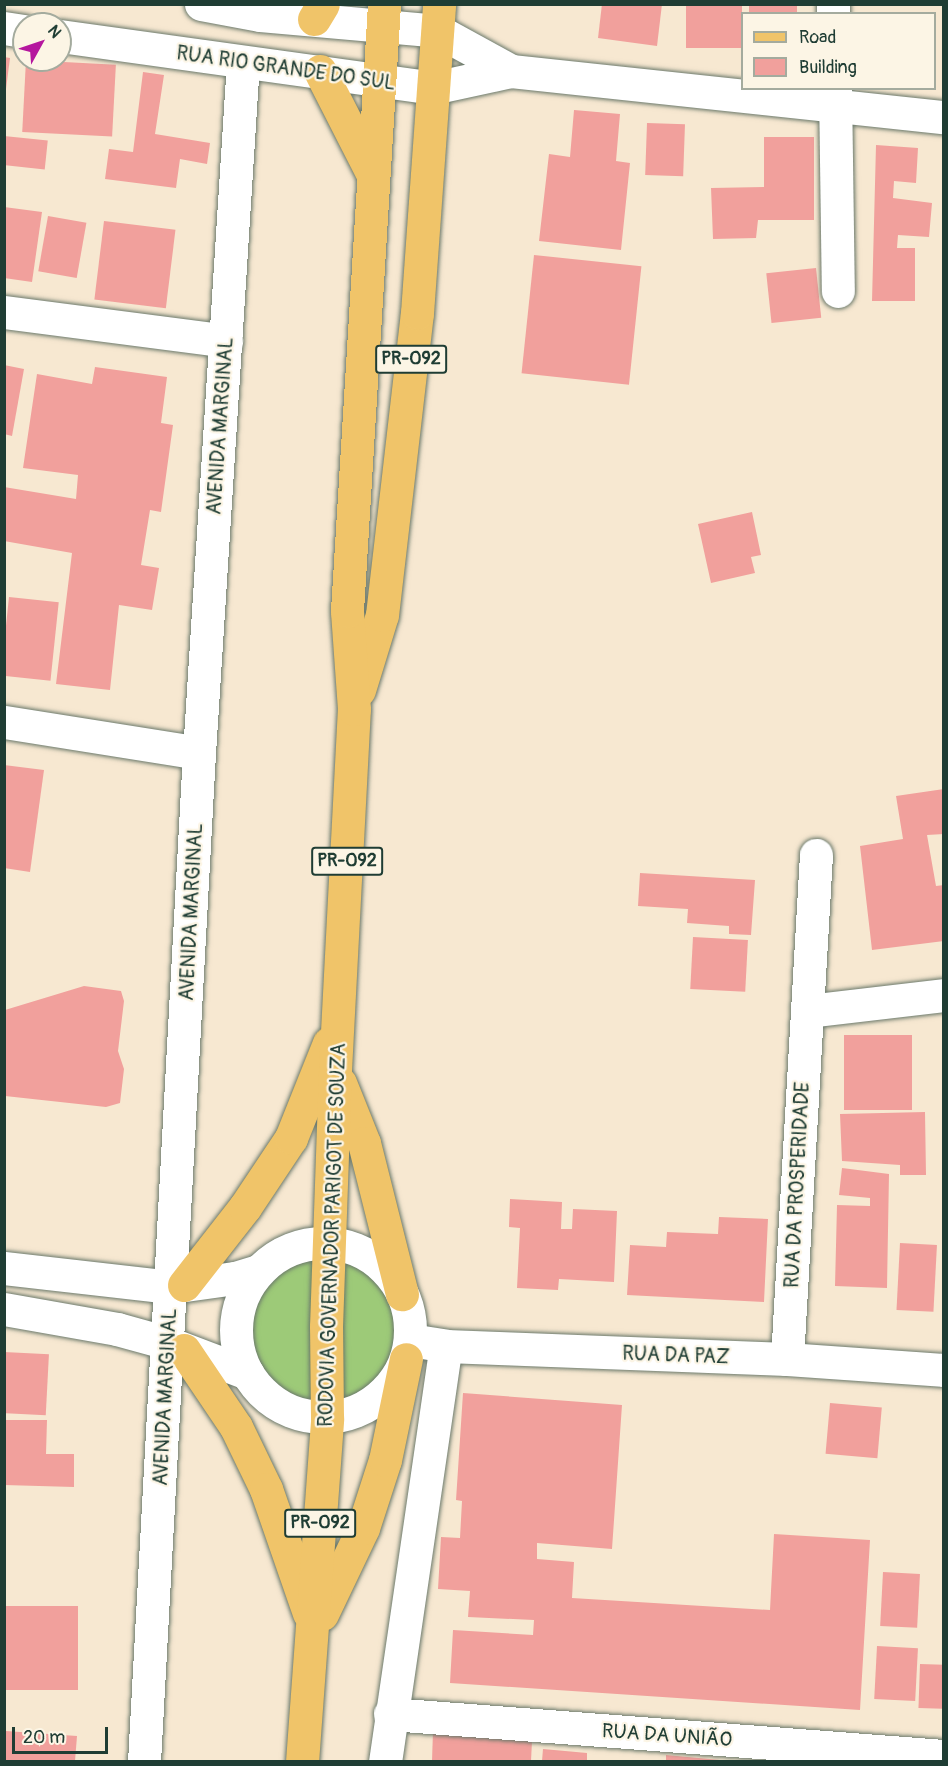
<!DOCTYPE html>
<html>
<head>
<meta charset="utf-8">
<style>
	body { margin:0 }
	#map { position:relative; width:948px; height:1766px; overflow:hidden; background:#f7e8d1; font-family:Pangolin,sans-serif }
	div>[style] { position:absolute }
	.green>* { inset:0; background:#9dca78 }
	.round { border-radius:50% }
	.building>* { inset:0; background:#f1a09c; transform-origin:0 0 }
	.roads { filter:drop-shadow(0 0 2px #6b796b) drop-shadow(0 0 2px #6b796b) }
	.minor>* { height:33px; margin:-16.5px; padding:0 16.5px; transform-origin:16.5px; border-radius:16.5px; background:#fff }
	.minor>.ring { margin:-16.5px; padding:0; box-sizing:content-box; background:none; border:33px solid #fff; border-radius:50% }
	.major>* { height:33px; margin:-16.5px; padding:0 16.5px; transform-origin:16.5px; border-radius:16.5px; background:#f0c469 }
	span { translate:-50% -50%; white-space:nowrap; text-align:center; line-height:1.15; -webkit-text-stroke:4.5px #fcf5e5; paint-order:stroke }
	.shield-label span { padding:2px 4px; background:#fcf5e5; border:2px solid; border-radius:4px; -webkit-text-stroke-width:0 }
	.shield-label { font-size:18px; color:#1f3d34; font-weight:700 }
	.street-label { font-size:20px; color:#1f3d34 }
	.frame { position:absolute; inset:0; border:6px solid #1f3d34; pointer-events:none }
	.legend { position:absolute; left:741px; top:12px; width:195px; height:78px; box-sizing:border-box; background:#fcf5e5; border:2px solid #a4ab9e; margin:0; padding:8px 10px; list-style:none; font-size:18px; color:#1f3d34 }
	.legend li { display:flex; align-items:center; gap:12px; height:30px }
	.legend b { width:30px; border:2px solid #a4ab9e }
	.north { position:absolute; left:12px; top:12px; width:60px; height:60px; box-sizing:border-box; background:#fcf5e5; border:2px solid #a4ab9e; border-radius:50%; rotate:50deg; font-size:16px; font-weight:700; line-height:24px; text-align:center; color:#1f3d34 }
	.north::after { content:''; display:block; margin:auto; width:21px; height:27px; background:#b5179e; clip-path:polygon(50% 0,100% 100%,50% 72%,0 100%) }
	.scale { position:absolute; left:12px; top:1727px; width:96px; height:27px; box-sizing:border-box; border:3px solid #1f3d34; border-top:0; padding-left:8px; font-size:18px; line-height:21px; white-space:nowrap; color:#1f3d34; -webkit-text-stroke:4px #fcf5e5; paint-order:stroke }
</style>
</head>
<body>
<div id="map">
	<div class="green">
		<i class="round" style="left:246px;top:1253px;width:154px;height:154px"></i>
	</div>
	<div class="building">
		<i style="clip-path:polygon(602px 4px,662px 4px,657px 46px,598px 38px)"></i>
		<i style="left:686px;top:4px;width:56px;height:44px"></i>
		<i style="left:749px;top:4px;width:48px;height:10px"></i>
		<i style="clip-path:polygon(4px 57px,10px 58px,6px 89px,4px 89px)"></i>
		<i style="left:26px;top:60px;width:90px;height:72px;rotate:3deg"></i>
		<i style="clip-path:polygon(143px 72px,164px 75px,155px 134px,210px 143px,207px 164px,180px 159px,176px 188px,105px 179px,109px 149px,133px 152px)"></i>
		<i style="clip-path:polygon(574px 110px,620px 114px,616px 161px,630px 163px,621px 250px,539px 241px,549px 154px,570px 157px)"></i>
		<i style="left:647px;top:123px;width:38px;height:52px;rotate:2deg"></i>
		<i style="left:4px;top:136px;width:44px;height:29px;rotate:6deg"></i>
		<i style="clip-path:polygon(764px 137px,814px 137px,814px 220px,758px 220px,756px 238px,713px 239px,711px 188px,764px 187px)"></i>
		<i style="clip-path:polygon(876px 145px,918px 148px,916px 183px,894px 181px,893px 198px,932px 203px,929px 237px,898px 235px,897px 248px,915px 248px,915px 301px,872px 301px)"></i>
		<i style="clip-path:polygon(4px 207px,42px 212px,32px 282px,4px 278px)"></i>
		<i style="left:48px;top:216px;width:39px;height:56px;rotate:10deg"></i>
		<i style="left:104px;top:221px;width:72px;height:79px;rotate:7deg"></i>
		<i style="left:534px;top:255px;width:108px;height:119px;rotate:6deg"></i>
		<i style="left:816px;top:268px;width:50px;height:50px;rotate:84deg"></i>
		<i style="clip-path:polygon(4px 365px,24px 369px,12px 436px,4px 434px)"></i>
		<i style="clip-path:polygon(95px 367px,167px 377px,161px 423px,173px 425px,161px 512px,150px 510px,141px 565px,159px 568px,152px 610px,119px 605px,110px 690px,56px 684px,72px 553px,4px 541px,4px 487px,76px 499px,78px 475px,23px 468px,37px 374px,92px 384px)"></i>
		<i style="clip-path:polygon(752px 512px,761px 555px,751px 557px,755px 573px,711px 583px,698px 524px)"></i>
		<i style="left:9px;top:597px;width:50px;height:79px;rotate:6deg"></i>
		<i style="clip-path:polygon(4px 765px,44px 770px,30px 872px,4px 868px)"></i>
		<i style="clip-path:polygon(944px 789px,944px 834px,927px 835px,936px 886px,944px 885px,944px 941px,872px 950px,860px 846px,903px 839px,896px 796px)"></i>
		<i style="clip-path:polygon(640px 873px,755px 880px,751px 935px,729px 934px,729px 926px,687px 923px,688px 909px,638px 906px)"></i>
		<i style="left:693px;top:937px;width:55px;height:52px;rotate:3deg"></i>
		<i style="clip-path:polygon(84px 986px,121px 991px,124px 1001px,118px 1051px,124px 1069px,120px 1103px,106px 1107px,5px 1096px,5px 1010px)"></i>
		<i style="left:844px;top:1035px;width:68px;height:75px"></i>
		<i style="clip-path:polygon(925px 1112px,926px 1175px,900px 1175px,900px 1165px,842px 1161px,840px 1114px)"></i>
		<i style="clip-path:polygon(842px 1168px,889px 1174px,887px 1288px,835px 1286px,837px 1205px,870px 1206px,870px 1198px,839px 1195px)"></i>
		<i style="clip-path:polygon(510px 1199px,562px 1202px,561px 1229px,572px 1229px,573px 1209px,617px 1211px,614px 1282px,559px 1279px,558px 1290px,517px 1288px,520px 1228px,509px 1227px)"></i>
		<i style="clip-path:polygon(719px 1217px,768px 1219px,764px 1302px,627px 1295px,630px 1245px,666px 1247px,667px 1232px,718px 1234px)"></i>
		<i style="left:900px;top:1243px;width:37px;height:67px;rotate:3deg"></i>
		<i style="left:4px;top:1352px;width:45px;height:61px;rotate:3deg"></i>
		<i style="clip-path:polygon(463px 1393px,622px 1405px,612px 1549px,537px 1543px,537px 1559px,574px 1562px,572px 1598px,770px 1610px,774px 1534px,870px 1540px,860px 1710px,450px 1683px,453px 1630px,533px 1635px,534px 1620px,468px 1617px,470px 1591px,438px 1589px,441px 1537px,460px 1538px,462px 1501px,456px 1500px)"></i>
		<i style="left:830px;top:1403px;width:52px;height:51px;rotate:5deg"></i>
		<i style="clip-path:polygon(4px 1420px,47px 1420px,46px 1454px,74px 1454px,74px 1487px,4px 1485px)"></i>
		<i style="left:883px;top:1572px;width:37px;height:54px;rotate:3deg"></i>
		<i style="left:4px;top:1606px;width:74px;height:84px"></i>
		<i style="left:877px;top:1646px;width:41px;height:53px;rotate:3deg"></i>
		<i style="left:920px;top:1664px;width:24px;height:44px;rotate:2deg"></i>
		<i style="clip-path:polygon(6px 1731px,77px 1736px,75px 1761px,5px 1761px)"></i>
		<i style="clip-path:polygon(433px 1731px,532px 1741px,531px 1761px,432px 1761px)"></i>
		<i style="clip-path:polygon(543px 1749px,587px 1753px,587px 1761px,542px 1761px)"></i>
		<i style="clip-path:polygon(666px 1755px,720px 1760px,720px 1761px,666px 1761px)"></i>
	</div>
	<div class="roads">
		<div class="minor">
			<i style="left:201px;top:4px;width:60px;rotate:10.6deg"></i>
			<i style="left:260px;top:15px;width:179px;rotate:5.1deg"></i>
			<i style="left:438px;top:31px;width:83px;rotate:28.7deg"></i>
			<i style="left:833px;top:4px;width:10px;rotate:90deg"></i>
			<i style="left:4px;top:28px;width:20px;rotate:9deg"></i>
			<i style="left:60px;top:36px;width:377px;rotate:7.9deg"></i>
			<i style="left:433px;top:88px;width:80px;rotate:-12.3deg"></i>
			<i style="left:511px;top:71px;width:435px;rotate:6.1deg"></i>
			<i style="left:835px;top:88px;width:203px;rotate:89.2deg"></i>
			<i style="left:4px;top:312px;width:224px;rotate:7.4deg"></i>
			<i style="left:4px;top:722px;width:197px;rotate:9deg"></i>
			<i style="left:808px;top:1011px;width:137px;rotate:-6.7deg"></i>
			<i class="ring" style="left:236px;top:1243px;width:141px;height:141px"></i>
			<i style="left:4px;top:1268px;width:168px;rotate:6.5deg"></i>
			<i style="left:171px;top:1287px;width:65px;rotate:-8deg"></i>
			<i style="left:235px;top:1278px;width:24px;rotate:-17deg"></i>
			<i style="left:4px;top:1309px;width:115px;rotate:10deg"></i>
			<i style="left:117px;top:1329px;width:53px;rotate:15.4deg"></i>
			<i style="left:168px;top:1343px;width:85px;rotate:20.8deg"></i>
			<i style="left:410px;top:1340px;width:36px;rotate:9deg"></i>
			<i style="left:446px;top:1346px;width:341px;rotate:2.2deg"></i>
			<i style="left:787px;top:1359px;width:157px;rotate:4deg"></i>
			<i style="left:787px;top:1359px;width:505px;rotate:-86.71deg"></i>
			<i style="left:390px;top:1714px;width:556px;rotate:4.34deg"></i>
			<i style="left:144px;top:1762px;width:1010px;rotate:-86.88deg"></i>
			<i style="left:199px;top:753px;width:692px;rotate:-86.36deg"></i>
			<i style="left:385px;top:1762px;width:420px;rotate:-81.7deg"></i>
		</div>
		<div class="major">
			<i style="left:314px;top:19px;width:17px;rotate:-59deg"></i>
			<i style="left:320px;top:71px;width:112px;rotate:63deg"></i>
			<i style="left:359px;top:690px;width:78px;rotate:-73deg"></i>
			<i style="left:382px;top:615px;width:304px;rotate:-83.4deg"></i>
			<i style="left:417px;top:313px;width:310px;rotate:-85.9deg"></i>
			<i style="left:340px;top:1083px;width:65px;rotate:68.2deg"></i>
			<i style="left:364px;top:1143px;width:156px;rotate:75.9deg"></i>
			<i style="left:184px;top:1285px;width:99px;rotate:-52deg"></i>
			<i style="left:245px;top:1207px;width:83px;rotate:-56.3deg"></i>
			<i style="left:291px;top:1138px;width:102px;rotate:-68.2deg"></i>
			<i style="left:184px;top:1350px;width:93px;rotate:56deg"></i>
			<i style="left:236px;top:1427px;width:69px;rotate:64.2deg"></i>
			<i style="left:266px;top:1489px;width:131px;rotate:70.9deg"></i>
			<i style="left:322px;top:1614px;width:95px;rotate:-64.5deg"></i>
			<i style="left:363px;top:1528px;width:71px;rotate:-72.1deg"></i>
			<i style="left:385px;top:1460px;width:103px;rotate:-78.3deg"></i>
			<i style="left:302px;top:1762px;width:345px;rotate:-85.8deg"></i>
			<i style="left:327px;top:1418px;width:91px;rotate:-90.6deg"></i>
			<i style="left:326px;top:1327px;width:257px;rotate:-88deg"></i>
			<i style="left:335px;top:1070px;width:361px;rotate:-87deg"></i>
			<i style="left:354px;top:709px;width:98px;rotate:-94.1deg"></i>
			<i style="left:347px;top:611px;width:608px;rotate:-86.51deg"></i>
		</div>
	</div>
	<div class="shield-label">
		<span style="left:411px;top:359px">PR-092</span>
		<span style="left:347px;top:861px">PR-092</span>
		<span style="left:320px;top:1523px">PR-092</span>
	</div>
	<div class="street-label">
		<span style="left:286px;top:68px;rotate:8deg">RUA RIO GRANDE DO SUL</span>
		<span style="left:220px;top:426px;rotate:-86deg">AVENIDA MARGINAL</span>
		<span style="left:191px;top:912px;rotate:-87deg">AVENIDA MARGINAL</span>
		<span style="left:797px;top:1185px;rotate:-87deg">RUA DA PROSPERIDADE</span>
		<span style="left:332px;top:1235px;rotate:-88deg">RODOVIA GOVERNADOR PARIGOT DE SOUZA</span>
		<span style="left:676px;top:1355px;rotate:2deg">RUA DA PAZ</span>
		<span style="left:165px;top:1397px;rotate:-87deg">AVENIDA MARGINAL</span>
		<span style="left:667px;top:1735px;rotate:4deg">RUA DA UNIÃO</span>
	</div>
	<div class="frame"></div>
	<ul class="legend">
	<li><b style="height:8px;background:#f0c469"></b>Road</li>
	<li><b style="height:16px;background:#f1a09c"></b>Building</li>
	</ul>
	<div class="north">N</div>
	<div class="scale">20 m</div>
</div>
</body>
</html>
